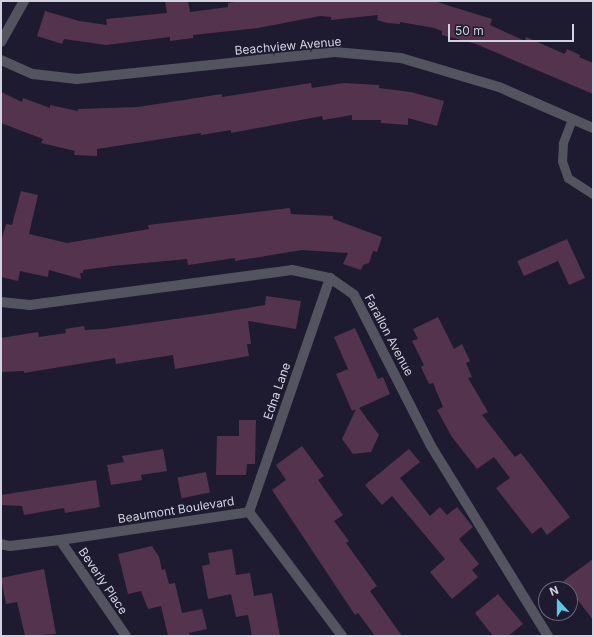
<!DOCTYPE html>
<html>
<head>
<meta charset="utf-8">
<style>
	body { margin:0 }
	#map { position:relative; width:594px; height:637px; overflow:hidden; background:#1e1b30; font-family:Inter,sans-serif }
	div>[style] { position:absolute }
	.building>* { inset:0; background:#53334e; transform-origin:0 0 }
	.service>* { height:9px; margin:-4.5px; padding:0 4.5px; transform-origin:4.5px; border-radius:4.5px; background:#53545f }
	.minor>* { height:10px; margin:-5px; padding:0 5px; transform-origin:5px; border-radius:5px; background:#53545f }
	span { translate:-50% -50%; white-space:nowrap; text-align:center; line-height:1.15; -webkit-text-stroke:3px #1e1b30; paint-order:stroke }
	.street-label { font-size:12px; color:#d2d2e0 }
	.frame { position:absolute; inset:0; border:2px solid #d2d2e0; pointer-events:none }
	.north { position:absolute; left:538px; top:581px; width:40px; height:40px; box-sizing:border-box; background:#1e1b30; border:1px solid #666476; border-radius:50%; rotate:339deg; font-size:11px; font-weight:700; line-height:16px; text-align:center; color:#d2d2e0 }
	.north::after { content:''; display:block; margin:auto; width:14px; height:18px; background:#5cc7e7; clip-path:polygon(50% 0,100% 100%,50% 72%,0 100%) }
	.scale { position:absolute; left:448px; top:24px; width:126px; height:18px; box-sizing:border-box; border:2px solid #d2d2e0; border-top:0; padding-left:5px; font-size:12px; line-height:14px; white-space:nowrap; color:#d2d2e0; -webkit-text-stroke:3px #1e1b30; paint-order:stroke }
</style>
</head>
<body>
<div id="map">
	<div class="building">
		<i style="clip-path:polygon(165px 1px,188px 1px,190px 12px,228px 7px,228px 3px,242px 1px,434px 1px,492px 19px,490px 25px,525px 41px,526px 37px,565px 54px,567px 49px,580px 55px,579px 57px,593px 63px,593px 94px,476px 44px,442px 35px,442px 31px,434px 28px,400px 22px,400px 24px,387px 23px,377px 20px,378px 15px,331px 20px,331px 17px,320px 16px,258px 28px,193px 35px,193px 38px,170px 41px,170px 37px,106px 45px,64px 39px,62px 44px,37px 36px,45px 11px,79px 21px,107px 25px,106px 19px,167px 13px)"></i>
		<i style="clip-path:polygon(311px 83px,312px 88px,344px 83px,379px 85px,379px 88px,411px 92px,444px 101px,437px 126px,408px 118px,408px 125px,381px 123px,381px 120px,352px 120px,352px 115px,323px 120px,322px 116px,231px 133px,231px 130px,201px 135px,201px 133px,97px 149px,97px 156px,74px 155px,75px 151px,41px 143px,43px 139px,1px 123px,1px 92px,22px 102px,23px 98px,50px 108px,50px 105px,78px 111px,78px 109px,138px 107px,222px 94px,222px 97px)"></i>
		<i style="clip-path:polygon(21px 191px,38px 195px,29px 234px,67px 243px,149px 229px,148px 225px,290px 208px,291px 214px,333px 216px,333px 219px,382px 237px,377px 252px,373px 251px,369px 263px,363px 265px,361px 270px,343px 264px,348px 253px,302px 250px,235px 261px,235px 258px,188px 265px,187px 259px,113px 266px,83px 270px,83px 273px,80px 273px,81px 279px,49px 270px,48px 277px,20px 271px,18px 281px,1px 277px,1px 242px,6px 224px,12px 225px)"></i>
		<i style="clip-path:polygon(567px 239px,585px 278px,569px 285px,558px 261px,524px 276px,517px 261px)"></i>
		<i style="clip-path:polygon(266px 296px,301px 301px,296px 329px,248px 321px,251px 344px,247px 344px,249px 356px,175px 369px,173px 355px,116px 364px,115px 358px,24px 373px,24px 371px,1px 372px,1px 338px,38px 332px,39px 337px,66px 333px,65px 329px,84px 326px,85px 330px,104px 329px,211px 314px,265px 305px)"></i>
		<i style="clip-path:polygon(438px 317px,454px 349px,462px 344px,470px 361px,466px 363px,472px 377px,468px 378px,488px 412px,482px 415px,515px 457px,521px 453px,570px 517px,547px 535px,541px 527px,532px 534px,496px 488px,510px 478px,494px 457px,477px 469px,452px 437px,437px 410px,443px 407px,433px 383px,429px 384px,421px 367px,424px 365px,412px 341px,418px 339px,413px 329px)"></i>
		<i style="clip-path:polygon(355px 328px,378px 379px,383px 377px,390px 394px,359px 408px,379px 435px,371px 452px,353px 454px,342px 439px,356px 409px,352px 411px,336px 374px,348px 369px,334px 337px)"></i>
		<i style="clip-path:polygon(239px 420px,256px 420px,255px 464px,247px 464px,246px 475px,216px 475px,217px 436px,239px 436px)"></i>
		<i style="clip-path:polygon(302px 446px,324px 476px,318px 480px,343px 515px,334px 521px,349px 541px,346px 543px,377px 586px,370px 591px,402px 636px,375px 636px,358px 613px,355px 615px,272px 490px,286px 480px,276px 465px)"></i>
		<i style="clip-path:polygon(163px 449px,167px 471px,141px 475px,142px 480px,111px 485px,107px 465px,124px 462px,122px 456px)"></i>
		<i style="clip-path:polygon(409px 449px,420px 462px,400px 478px,430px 516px,440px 507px,447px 515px,457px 507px,473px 527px,459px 539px,479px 564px,472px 570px,478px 577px,452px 599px,430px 572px,445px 559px,392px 496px,382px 505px,365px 485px)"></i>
		<i style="left:206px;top:472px;width:21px;height:29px;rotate:79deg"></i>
		<i style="clip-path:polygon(96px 480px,100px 507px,65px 513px,64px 508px,24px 515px,22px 506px,1px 505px,1px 495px)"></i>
		<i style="clip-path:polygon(152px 546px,159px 557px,162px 570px,165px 569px,169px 584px,175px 583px,182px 613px,202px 609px,207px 629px,189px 633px,190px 636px,168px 636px,161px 606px,148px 609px,141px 591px,128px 594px,118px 554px)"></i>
		<i style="clip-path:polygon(232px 549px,236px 575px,250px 573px,254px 596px,272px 593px,280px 636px,252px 636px,248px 615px,236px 617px,231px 594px,208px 599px,202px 566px,210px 564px,208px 553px)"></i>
		<i style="clip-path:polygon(593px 559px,593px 620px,563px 581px)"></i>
		<i style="clip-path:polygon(44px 569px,56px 634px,25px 636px,17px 602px,6px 604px,1px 578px)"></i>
		<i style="clip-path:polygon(498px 594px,523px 624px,508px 636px,493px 636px,475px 613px)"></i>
	</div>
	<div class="service">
		<i style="left:572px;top:119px;width:26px;rotate:111deg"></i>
		<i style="left:563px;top:143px;width:18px;rotate:93deg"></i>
		<i style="left:562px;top:161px;width:18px;rotate:71deg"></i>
		<i style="left:568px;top:178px;width:30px;rotate:33deg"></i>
	</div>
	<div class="minor">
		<i style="left:1px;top:42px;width:47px;rotate:-60.7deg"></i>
		<i style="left:1px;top:60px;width:35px;rotate:24deg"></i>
		<i style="left:33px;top:74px;width:44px;rotate:6.5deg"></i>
		<i style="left:77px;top:79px;width:259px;rotate:-6deg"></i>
		<i style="left:335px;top:52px;width:66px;rotate:5.2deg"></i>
		<i style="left:401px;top:58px;width:102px;rotate:16.5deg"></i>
		<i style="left:499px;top:87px;width:103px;rotate:23.6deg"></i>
		<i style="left:1px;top:302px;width:29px;rotate:6deg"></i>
		<i style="left:30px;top:305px;width:264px;rotate:-7.6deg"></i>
		<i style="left:292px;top:270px;width:39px;rotate:12deg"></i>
		<i style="left:330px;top:278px;width:29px;rotate:35deg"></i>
		<i style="left:354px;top:295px;width:169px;rotate:63deg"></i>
		<i style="left:431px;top:446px;width:223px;rotate:58.4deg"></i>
		<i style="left:249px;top:512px;width:248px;rotate:-70.9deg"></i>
		<i style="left:60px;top:540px;width:116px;rotate:55.5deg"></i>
		<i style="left:1px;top:544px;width:9px;rotate:13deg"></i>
		<i style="left:10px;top:546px;width:50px;rotate:-6.8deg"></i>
		<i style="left:60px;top:540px;width:191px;rotate:-8.4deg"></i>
		<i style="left:249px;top:512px;width:155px;rotate:53.1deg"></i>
	</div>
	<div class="street-label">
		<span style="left:288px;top:46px;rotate:-5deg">Beachview Avenue</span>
		<span style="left:389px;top:335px;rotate:62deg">Farallon Avenue</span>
		<span style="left:277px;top:391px;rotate:-71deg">Edna Lane</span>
		<span style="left:176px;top:510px;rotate:-9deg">Beaumont Boulevard</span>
		<span style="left:103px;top:581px;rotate:56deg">Beverly Place</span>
	</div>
	<div class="frame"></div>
	<div class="north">N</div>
	<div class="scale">50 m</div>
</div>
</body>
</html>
